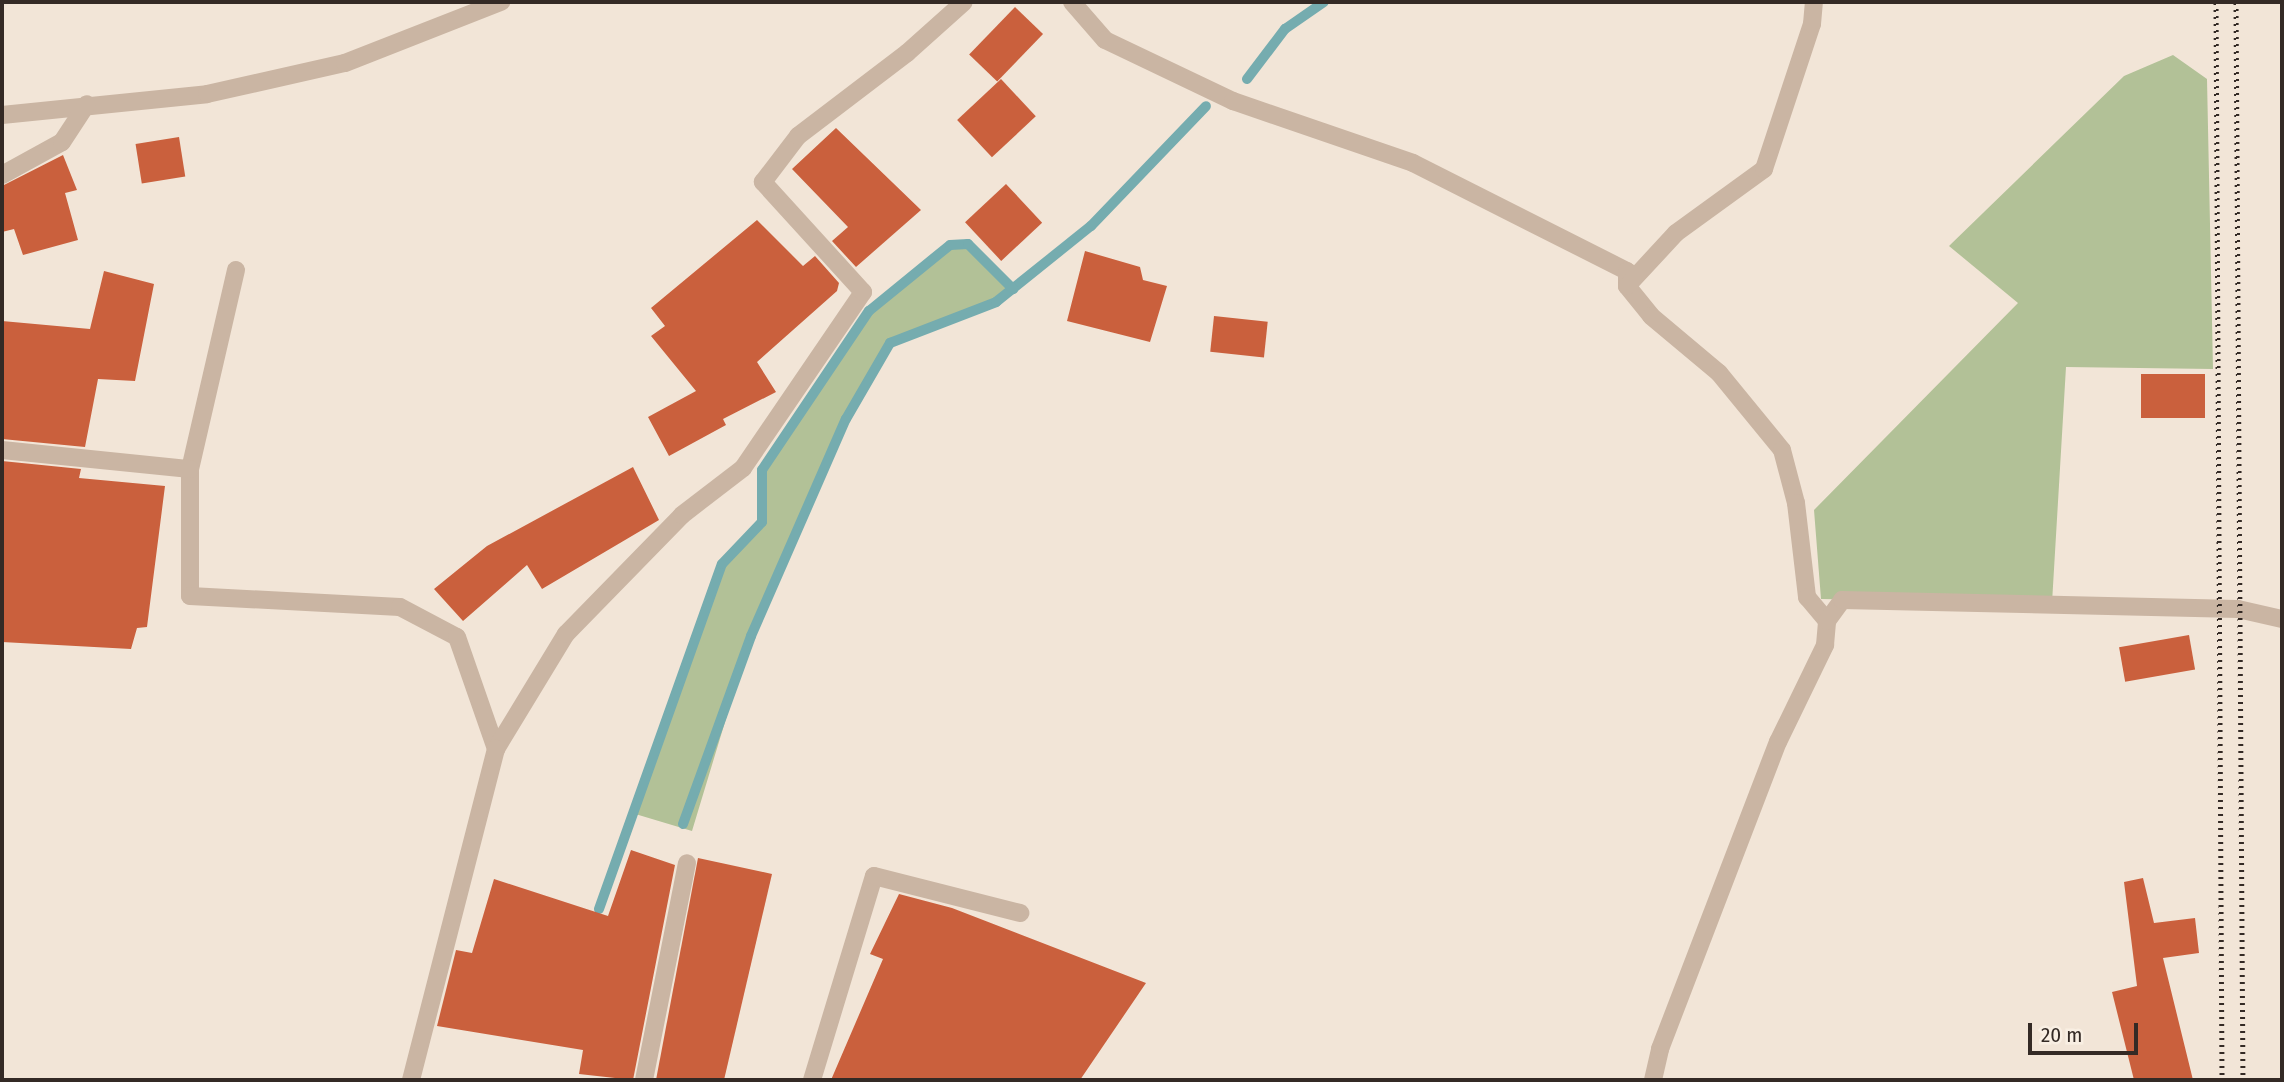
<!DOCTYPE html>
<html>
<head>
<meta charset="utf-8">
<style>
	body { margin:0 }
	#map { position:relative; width:2284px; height:1082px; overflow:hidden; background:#f2e5d7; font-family:"Fira Sans Condensed",sans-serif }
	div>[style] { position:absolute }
	.green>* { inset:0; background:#b2c197 }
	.stream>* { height:10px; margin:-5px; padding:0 5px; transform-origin:5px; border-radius:5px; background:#75acaf }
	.building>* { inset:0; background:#ca603d; transform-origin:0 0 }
	.minor>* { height:18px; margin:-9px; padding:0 9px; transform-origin:9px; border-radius:9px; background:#cab5a3 }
	.rail>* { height:5px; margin-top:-2.5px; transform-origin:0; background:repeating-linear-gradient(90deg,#342a25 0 2px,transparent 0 7px) }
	span { translate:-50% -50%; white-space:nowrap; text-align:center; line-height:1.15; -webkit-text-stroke:5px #f9efe3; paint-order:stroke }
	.frame { position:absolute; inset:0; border:4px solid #342a25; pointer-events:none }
	.scale { position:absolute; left:2028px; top:1023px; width:110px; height:32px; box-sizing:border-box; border:4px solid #342a25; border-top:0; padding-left:9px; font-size:21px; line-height:24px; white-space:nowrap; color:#342a25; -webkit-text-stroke:5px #f9efe3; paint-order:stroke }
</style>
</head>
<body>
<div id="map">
	<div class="green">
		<i style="clip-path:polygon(2173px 55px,2207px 79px,2213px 369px,2066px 367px,2052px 603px,1821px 599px,1814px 510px,2018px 303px,1949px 246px,2124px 76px)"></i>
		<i style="clip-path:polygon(968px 244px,1013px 289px,984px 311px,890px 343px,846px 419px,751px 636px,692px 831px,632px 813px,722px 564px,762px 522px,762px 470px,869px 311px,950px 245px)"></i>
	</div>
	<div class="stream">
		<i style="left:1247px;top:79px;width:63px;rotate:-52.8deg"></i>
		<i style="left:1285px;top:29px;width:47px;rotate:-34.7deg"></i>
		<i style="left:683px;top:824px;width:200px;rotate:-70.1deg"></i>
		<i style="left:751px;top:636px;width:237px;rotate:-66.4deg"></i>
		<i style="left:846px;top:419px;width:88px;rotate:-59.9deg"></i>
		<i style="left:890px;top:343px;width:114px;rotate:-21.1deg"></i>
		<i style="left:996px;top:302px;width:122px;rotate:-38.7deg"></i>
		<i style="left:1091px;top:226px;width:166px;rotate:-46.2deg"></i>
		<i style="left:599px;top:909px;width:366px;rotate:-70.4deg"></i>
		<i style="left:722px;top:564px;width:58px;rotate:-46.4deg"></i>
		<i style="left:762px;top:522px;width:52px;rotate:-90deg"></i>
		<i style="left:762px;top:470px;width:192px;rotate:-56.1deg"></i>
		<i style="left:869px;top:311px;width:104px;rotate:-39.2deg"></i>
		<i style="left:950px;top:245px;width:18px;rotate:-3deg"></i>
		<i style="left:968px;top:244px;width:64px;rotate:45deg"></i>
	</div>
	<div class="building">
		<i style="left:1015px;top:7px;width:39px;height:66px;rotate:44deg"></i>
		<i style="left:1001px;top:79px;width:51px;height:60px;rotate:47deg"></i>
		<i style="clip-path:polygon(836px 128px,921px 210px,856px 267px,832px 241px,848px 227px,792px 169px)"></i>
		<i style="left:179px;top:137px;width:40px;height:44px;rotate:81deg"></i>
		<i style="clip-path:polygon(63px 155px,77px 190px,65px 193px,78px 240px,23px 255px,14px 229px,2px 232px,2px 186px)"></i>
		<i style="left:1006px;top:184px;width:53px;height:56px;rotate:47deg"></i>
		<i style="clip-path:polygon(757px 220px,803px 266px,815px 256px,839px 283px,837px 291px,757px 362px,776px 392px,723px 419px,726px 425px,669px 456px,648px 417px,696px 391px,651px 336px,665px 326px,651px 308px)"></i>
		<i style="clip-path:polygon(1085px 251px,1140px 267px,1143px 280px,1167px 286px,1150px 342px,1067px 321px)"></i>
		<i style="clip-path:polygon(104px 271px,154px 284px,135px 381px,98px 379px,85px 447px,2px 439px,2px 321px,90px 329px)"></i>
		<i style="left:1214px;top:316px;width:54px;height:36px;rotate:6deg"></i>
		<i style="left:2141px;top:374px;width:64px;height:44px"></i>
		<i style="clip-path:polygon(2px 461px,81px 469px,79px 478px,165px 486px,147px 627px,137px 628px,131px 649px,2px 642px)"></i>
		<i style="clip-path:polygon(633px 467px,659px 520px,542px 589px,527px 565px,463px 621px,434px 589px,487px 546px)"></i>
		<i style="left:2189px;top:635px;width:35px;height:71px;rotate:80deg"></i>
		<i style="clip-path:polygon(631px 850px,675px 865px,633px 1080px,579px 1074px,583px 1050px,437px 1026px,456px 950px,472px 953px,494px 879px,608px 916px)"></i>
		<i style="clip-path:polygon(698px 858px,772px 874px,724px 1080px,656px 1080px)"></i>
		<i style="clip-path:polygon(2143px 878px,2154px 923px,2195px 918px,2199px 953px,2163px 958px,2193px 1080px,2134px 1080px,2112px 992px,2137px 986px,2124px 882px)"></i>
		<i style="clip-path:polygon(899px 894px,952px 908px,1146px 983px,1080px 1080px,831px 1080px,883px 959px,870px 954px)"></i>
	</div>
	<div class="minor">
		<i style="left:1072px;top:2px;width:50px;rotate:49deg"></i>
		<i style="left:1105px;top:40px;width:142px;rotate:25.5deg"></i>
		<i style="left:1233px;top:101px;width:190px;rotate:19deg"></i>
		<i style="left:1413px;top:163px;width:240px;rotate:26.8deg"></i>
		<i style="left:1627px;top:271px;width:15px;rotate:90deg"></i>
		<i style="left:1627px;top:286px;width:38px;rotate:51deg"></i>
		<i style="left:1651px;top:316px;width:89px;rotate:40deg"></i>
		<i style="left:1719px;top:373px;width:99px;rotate:50.7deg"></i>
		<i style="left:1782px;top:450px;width:55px;rotate:75.2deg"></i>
		<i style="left:1796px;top:503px;width:95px;rotate:83.3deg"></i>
		<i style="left:1807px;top:597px;width:31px;rotate:50deg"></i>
		<i style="left:2px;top:115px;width:206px;rotate:-5.8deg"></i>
		<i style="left:207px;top:94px;width:141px;rotate:-12.7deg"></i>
		<i style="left:345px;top:63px;width:168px;rotate:-21.4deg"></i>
		<i style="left:2px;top:175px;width:68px;rotate:-28.8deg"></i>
		<i style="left:62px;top:142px;width:45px;rotate:-56.7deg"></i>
		<i style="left:236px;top:270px;width:204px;rotate:103deg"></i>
		<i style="left:190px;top:469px;width:127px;rotate:90deg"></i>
		<i style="left:190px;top:596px;width:210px;rotate:3deg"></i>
		<i style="left:400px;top:607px;width:64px;rotate:27.8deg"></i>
		<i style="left:457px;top:637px;width:119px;rotate:70.8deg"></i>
		<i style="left:496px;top:749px;width:135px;rotate:-58.7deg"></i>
		<i style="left:566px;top:634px;width:166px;rotate:-45.7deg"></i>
		<i style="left:682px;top:515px;width:77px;rotate:-37.6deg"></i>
		<i style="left:743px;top:468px;width:213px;rotate:-55.7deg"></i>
		<i style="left:863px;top:292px;width:149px;rotate:-132.3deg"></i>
		<i style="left:763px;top:182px;width:58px;rotate:-52.7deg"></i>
		<i style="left:798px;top:136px;width:137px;rotate:-37.3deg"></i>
		<i style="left:907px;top:53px;width:76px;rotate:-41.8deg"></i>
		<i style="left:1627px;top:286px;width:72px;rotate:-47.2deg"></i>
		<i style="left:1676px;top:233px;width:109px;rotate:-36deg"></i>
		<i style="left:1764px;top:169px;width:153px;rotate:-71.7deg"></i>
		<i style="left:1812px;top:24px;width:22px;rotate:-85deg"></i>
		<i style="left:2px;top:450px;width:189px;rotate:5.8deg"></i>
		<i style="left:411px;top:1080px;width:342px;rotate:-75.6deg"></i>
		<i style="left:644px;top:1080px;width:221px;rotate:-78.8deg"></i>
		<i style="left:812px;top:1080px;width:213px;rotate:-73.1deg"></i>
		<i style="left:874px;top:876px;width:151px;rotate:14.2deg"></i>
		<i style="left:1653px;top:1080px;width:32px;rotate:-77deg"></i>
		<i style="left:1660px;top:1049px;width:329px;rotate:-69deg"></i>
		<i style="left:1778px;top:742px;width:108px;rotate:-64.1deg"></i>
		<i style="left:1825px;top:645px;width:24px;rotate:-85deg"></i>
		<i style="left:1827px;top:621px;width:26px;rotate:-54deg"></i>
		<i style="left:1842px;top:600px;width:396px;rotate:1.3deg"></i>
		<i style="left:2238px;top:609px;width:45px;rotate:12.8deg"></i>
	</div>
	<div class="rail">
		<i style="left:2216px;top:2px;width:1078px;rotate:89.68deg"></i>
		<i style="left:2236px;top:2px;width:1078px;rotate:89.63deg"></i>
	</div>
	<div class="frame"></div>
	<div class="scale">20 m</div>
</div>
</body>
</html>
